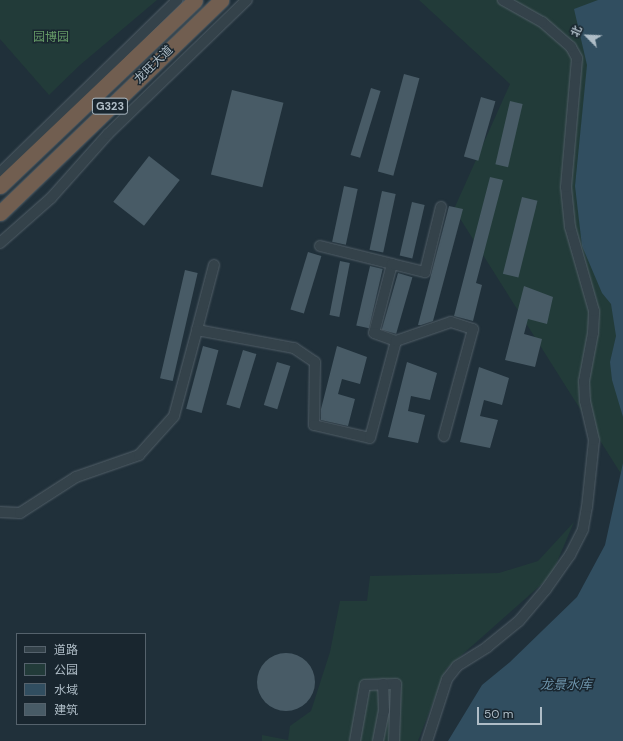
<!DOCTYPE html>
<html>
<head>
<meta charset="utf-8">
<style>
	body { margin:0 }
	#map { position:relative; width:623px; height:741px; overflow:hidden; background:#20303a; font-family:"DM Sans","Noto Sans SC",sans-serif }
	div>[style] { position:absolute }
	.green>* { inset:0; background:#223b39 }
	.water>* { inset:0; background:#314e60 }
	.building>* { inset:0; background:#485b66; transform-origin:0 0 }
	.round { border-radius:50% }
	.roads { filter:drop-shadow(0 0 1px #525f68) drop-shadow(0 0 1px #525f68) }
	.minor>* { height:10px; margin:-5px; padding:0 5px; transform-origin:5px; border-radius:5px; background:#34424a }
	.highway>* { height:15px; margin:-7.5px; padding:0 7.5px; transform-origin:7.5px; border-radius:7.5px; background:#715e50 }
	span { translate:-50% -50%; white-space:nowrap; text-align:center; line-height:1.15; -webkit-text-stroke:3px #19262f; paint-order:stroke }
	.shield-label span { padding:1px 3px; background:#19262f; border:1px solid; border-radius:3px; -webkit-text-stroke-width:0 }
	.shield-label { font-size:11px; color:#afbdc7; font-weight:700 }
	.park-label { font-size:12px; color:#659967 }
	.street-label { font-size:12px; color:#afbdc7 }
	.water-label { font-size:13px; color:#6e95ac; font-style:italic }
	.legend { position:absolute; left:16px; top:633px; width:130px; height:92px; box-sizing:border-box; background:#19262f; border:1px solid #55626c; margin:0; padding:5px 7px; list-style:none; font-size:12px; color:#afbdc7 }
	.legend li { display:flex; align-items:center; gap:8px; height:20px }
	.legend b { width:20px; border:1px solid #55626c }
	.north { position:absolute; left:567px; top:16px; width:40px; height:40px; -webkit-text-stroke:3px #19262f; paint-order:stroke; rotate:294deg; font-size:11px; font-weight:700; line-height:16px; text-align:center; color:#afbdc7 }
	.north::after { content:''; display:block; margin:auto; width:14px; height:18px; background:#afbdc7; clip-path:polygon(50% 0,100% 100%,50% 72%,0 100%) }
	.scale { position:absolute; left:477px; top:707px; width:65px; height:18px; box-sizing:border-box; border:2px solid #afbdc7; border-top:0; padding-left:5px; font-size:12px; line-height:14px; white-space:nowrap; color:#afbdc7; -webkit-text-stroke:3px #19262f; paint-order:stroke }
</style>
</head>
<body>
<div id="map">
	<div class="green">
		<i style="clip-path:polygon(0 0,157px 0,80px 65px,49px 95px,0 39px)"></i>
		<i style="clip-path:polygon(419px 0,623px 0,623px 477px,454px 209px,510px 84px)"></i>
		<i style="clip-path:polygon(574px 522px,551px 576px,446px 669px,418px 741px,262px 741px,262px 735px,288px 740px,290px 726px,311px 711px,330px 652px,340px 601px,367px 601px,370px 576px,499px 573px,538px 561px)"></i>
	</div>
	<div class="water">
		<i style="clip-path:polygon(598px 0,623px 0,623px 417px,612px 380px,610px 362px,616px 336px,611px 304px,602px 293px,582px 246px,575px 186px,587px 65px,574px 9px)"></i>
		<i style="clip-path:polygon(623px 463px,623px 741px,448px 741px,482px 685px,510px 662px,577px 597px,605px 545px)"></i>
	</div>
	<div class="building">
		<i style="left:404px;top:74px;width:16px;height:101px;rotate:15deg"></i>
		<i style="left:371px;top:88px;width:10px;height:70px;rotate:17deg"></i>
		<i style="left:232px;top:90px;width:53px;height:87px;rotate:14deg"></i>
		<i style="left:481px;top:97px;width:15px;height:62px;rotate:16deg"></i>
		<i style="left:510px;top:101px;width:13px;height:65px;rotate:13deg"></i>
		<i style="left:149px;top:156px;width:39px;height:58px;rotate:38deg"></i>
		<i style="clip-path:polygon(490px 177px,503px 180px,476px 283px,482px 285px,473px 321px,454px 316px)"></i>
		<i style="left:344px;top:186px;width:14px;height:57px;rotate:12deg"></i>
		<i style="left:382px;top:191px;width:14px;height:60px;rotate:12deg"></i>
		<i style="left:522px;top:197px;width:16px;height:79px;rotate:14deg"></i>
		<i style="left:412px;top:202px;width:13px;height:55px;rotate:13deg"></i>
		<i style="clip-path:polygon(449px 206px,463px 209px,433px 321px,421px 325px,418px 325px)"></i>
		<i style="left:308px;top:252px;width:14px;height:60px;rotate:17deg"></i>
		<i style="left:340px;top:261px;width:10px;height:55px;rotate:11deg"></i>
		<i style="left:370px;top:266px;width:13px;height:61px;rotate:13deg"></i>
		<i style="left:185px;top:270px;width:13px;height:111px;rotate:13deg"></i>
		<i style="left:398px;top:273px;width:15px;height:59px;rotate:16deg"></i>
		<i style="clip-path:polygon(524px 286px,553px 297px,547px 324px,528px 319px,524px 334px,542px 339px,535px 367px,505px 360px)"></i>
		<i style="left:203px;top:346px;width:16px;height:65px;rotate:15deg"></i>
		<i style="clip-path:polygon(337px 346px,367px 357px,360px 384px,342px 379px,338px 394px,355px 399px,348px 426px,321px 420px,321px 409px)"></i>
		<i style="left:243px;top:350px;width:14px;height:57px;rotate:17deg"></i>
		<i style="left:277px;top:362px;width:14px;height:45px;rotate:17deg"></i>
		<i style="clip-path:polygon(407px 362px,437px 373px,430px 400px,411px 396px,408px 411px,425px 415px,418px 443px,388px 437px)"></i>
		<i style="clip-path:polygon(479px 367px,509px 378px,502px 405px,484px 400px,480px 416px,498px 420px,490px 448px,460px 442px)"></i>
		<i class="round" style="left:257px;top:653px;width:58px;height:58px"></i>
	</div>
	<div class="roads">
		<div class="minor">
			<i style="left:0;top:173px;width:248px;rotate:-44.3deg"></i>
			<i style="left:0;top:243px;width:68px;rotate:-41.4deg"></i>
			<i style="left:51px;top:198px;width:86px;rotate:-48.3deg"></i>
			<i style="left:108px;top:134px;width:193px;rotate:-44deg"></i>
			<i style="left:320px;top:246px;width:74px;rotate:14deg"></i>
			<i style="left:392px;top:264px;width:71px;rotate:104.6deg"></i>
			<i style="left:374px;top:333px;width:23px;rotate:20deg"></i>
			<i style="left:392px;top:264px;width:34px;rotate:14deg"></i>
			<i style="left:425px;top:272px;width:67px;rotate:-76.2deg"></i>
			<i style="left:214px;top:265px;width:67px;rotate:104.7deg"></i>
			<i style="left:197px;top:330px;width:99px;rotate:10.5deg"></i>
			<i style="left:294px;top:348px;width:25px;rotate:34deg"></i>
			<i style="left:315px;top:362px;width:63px;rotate:90.9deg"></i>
			<i style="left:314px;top:425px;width:57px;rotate:13.1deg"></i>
			<i style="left:370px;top:438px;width:100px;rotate:-75deg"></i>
			<i style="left:396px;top:341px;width:58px;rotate:-19.1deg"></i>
			<i style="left:451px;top:322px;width:23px;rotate:18deg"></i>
			<i style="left:473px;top:329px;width:111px;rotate:105.2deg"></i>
			<i style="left:0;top:512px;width:20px;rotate:3deg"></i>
			<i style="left:20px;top:513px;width:67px;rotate:-32.7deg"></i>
			<i style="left:76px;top:477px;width:67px;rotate:-19.2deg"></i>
			<i style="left:139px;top:455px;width:52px;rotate:-48.1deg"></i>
			<i style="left:174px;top:416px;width:89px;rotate:-75deg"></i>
			<i style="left:355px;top:741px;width:57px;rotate:-79.9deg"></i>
			<i style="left:365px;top:685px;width:31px;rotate:-2deg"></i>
			<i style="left:396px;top:684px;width:57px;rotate:92deg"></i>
			<i style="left:378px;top:741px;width:31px;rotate:-79deg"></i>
			<i style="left:384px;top:711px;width:27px;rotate:-92deg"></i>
			<i style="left:427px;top:741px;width:65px;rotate:-72.1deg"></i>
			<i style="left:447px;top:679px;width:16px;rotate:-52deg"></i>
			<i style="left:457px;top:666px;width:36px;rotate:-32deg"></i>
			<i style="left:487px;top:647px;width:41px;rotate:-39.1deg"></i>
			<i style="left:519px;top:621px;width:42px;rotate:-49.8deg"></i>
			<i style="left:546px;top:589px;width:42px;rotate:-54.8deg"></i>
			<i style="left:570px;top:555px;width:29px;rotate:-63deg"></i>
			<i style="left:583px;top:529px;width:22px;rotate:-80deg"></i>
			<i style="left:587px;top:507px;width:67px;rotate:-84deg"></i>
			<i style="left:594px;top:440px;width:40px;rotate:-103deg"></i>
			<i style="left:585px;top:401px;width:20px;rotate:-93deg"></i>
			<i style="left:584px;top:381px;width:49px;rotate:-79.4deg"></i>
			<i style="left:593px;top:333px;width:22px;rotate:-87deg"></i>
			<i style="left:594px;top:311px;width:87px;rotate:-105.9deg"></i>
			<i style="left:570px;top:227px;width:40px;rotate:-95.7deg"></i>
			<i style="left:566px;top:187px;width:129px;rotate:-85.1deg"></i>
			<i style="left:577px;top:58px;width:13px;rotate:-119deg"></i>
			<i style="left:571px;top:47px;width:38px;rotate:-139deg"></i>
			<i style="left:542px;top:22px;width:45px;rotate:-150.6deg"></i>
		</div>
		<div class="highway">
			<i style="left:0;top:186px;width:269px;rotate:-43.6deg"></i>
			<i style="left:0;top:213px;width:307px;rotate:-43.9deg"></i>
		</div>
	</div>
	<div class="shield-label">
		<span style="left:110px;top:106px">G323</span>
	</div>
	<div class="park-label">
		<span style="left:51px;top:38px">园博园</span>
	</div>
	<div class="street-label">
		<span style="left:154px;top:65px;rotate:-44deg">龙旺大道</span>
	</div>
	<div class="water-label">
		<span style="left:566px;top:685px">龙景水库</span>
	</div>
	<ul class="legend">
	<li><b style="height:5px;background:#34424a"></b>道路</li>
	<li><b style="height:11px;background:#223b39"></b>公园</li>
	<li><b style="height:11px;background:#314e60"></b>水域</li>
	<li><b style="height:11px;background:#485b66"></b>建筑</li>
	</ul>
	<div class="north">北</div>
	<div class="scale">50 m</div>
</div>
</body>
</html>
